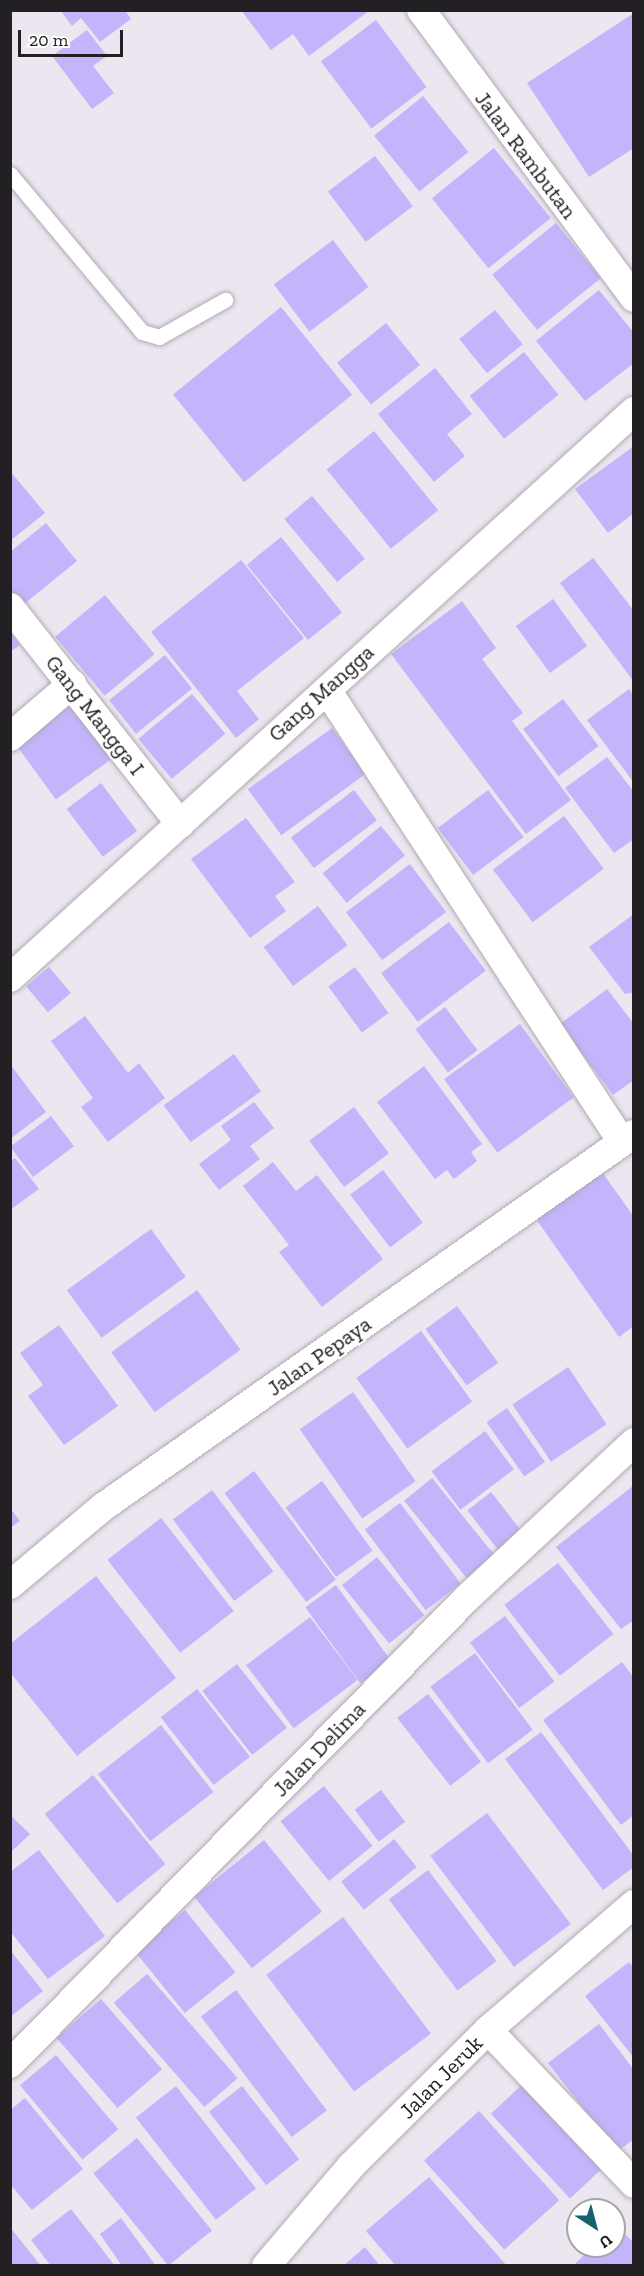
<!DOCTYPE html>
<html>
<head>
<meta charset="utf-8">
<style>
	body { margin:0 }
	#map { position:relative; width:644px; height:2276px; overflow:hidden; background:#ece6f0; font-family:"Zilla Slab",serif }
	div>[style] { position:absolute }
	.building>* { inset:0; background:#c3b4fc; transform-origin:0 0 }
	.roads { filter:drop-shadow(0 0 2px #b1aab4) drop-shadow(0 0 2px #b1aab4) }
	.lane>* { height:15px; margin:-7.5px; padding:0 7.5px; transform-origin:7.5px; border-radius:7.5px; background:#fff }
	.street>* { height:28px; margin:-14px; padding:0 14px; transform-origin:14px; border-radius:14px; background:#fff }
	span { translate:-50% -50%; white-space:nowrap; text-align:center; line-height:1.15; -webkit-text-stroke:4.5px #fff; paint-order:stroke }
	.street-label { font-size:22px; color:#232024 }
	.frame { position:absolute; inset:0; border:12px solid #232024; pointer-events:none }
	.north { position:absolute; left:566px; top:2198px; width:60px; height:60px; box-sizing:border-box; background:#fff; border:2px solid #a7a6a7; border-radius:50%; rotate:144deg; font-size:16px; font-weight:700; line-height:24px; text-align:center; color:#232024 }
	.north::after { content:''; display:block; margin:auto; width:21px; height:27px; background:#16626d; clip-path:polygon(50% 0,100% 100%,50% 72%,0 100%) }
	.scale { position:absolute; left:18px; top:30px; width:105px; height:27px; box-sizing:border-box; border:3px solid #232024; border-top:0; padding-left:8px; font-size:18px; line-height:21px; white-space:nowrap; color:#232024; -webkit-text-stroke:4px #fff; paint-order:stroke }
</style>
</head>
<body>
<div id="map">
	<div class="building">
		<i style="clip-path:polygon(60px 10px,125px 10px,131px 19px,100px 42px,81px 18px,72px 26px)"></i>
		<i style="clip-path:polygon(241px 10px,370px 10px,309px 56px,293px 34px,271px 50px)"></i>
		<i style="clip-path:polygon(634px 13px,634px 148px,589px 177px,527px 83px)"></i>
		<i style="left:376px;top:20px;width:84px;height:69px;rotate:53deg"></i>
		<i style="clip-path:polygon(87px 30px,107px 56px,93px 66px,114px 93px,92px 109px,52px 56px)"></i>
		<i style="left:423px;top:96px;width:72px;height:63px;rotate:51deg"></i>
		<i style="left:494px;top:148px;width:90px;height:80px;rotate:51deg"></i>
		<i style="left:375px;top:156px;width:63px;height:59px;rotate:53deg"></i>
		<i style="left:556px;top:223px;width:71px;height:82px;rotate:51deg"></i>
		<i style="left:333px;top:240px;width:59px;height:74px;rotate:53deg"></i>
		<i style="clip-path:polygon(599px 290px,634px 333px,634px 363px,585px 401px,536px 341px)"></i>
		<i style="left:281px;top:307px;width:113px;height:139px;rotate:51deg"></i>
		<i style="left:495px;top:310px;width:44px;height:46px;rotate:51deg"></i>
		<i style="left:386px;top:323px;width:54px;height:63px;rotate:51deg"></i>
		<i style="left:524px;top:352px;width:55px;height:70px;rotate:51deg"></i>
		<i style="clip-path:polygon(435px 368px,472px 414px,447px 434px,465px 456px,434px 482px,378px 414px)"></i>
		<i style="left:374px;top:431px;width:102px;height:61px;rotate:51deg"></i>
		<i style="clip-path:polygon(634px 446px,634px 513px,608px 533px,575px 489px)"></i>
		<i style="clip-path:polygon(10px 471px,45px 513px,10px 541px)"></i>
		<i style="left:312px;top:496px;width:82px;height:36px;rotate:50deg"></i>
		<i style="clip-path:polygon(46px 523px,77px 561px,23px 605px,10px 590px,10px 552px)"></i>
		<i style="left:281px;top:537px;width:97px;height:44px;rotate:51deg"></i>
		<i style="clip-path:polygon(593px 558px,634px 611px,634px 682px,560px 583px)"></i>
		<i style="clip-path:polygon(241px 560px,304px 638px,237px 691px,259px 719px,236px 738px,151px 632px)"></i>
		<i style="left:105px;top:595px;width:77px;height:65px;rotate:50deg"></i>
		<i style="left:553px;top:599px;width:58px;height:46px;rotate:54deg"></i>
		<i style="clip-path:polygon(462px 601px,496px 648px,482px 659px,523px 713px,512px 721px,571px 800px,526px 834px,391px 654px)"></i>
		<i style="clip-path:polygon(10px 632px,20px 645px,10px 652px)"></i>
		<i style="left:165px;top:655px;width:43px;height:72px;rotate:51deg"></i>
		<i style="clip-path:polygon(629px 689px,634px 696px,634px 783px,587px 720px)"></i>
		<i style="left:192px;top:694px;width:52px;height:70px;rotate:50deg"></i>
		<i style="left:563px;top:699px;width:59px;height:50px;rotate:53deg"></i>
		<i style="left:71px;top:703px;width:69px;height:69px;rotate:54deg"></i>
		<i style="left:332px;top:728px;width:57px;height:104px;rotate:54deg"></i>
		<i style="clip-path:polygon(607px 757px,634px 792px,634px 839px,614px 853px,565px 788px)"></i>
		<i style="left:101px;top:783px;width:60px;height:43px;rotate:53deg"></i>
		<i style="left:354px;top:790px;width:38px;height:79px;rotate:53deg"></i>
		<i style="left:488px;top:790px;width:59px;height:63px;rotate:53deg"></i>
		<i style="left:564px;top:816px;width:66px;height:89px;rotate:53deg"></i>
		<i style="clip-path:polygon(246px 818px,295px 882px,275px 896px,286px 911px,250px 938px,191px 859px)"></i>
		<i style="left:381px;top:826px;width:38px;height:75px;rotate:51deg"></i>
		<i style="left:410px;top:864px;width:60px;height:80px;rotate:53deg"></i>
		<i style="left:318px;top:906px;width:49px;height:68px;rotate:53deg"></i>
		<i style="clip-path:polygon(634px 914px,634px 992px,625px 994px,589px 947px)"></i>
		<i style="left:449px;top:922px;width:61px;height:85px;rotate:53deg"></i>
		<i style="left:49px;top:967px;width:34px;height:30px;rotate:50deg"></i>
		<i style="left:355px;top:967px;width:57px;height:33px;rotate:54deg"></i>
		<i style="clip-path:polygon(607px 989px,634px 1024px,634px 1080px,613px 1095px,560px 1024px)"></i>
		<i style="left:445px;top:1007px;width:54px;height:37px;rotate:53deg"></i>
		<i style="clip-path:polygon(85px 1016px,128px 1073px,139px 1063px,165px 1098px,108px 1142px,81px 1107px,93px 1098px,51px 1041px)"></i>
		<i style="left:520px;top:1024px;width:91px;height:94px;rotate:54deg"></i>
		<i style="left:234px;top:1054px;width:46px;height:87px;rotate:54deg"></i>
		<i style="clip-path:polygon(10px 1064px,46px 1112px,10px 1139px)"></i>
		<i style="clip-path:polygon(424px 1066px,482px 1144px,471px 1152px,477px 1161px,454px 1179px,447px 1170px,435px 1179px,377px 1102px)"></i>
		<i style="clip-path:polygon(254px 1102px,274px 1128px,250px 1146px,260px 1159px,219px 1190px,199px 1164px,231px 1140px,221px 1126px)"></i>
		<i style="left:354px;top:1107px;width:58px;height:56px;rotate:53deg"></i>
		<i style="left:51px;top:1116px;width:38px;height:51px;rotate:53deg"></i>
		<i style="clip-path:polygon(15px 1158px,39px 1189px,10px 1210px,10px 1161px)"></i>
		<i style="clip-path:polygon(273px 1162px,296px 1191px,317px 1175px,383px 1259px,322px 1307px,279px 1252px,289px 1245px,243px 1186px)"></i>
		<i style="left:383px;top:1170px;width:66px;height:41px;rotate:53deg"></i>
		<i style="clip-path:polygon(602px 1172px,634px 1217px,634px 1326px,619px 1337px,536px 1219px)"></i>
		<i style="left:151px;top:1229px;width:59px;height:104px;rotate:54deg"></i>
		<i style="left:197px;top:1290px;width:74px;height:106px;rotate:54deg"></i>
		<i style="left:457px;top:1306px;width:70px;height:39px;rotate:54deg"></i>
		<i style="clip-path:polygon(59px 1325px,118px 1406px,64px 1445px,28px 1396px,43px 1385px,20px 1353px)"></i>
		<i style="left:421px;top:1331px;width:87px;height:80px;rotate:54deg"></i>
		<i style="left:568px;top:1367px;width:69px;height:67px;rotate:56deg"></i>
		<i style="left:353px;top:1392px;width:109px;height:65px;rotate:55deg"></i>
		<i style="left:507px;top:1408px;width:66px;height:25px;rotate:55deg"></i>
		<i style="left:485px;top:1431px;width:48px;height:67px;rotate:53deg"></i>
		<i style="left:254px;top:1471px;width:136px;height:37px;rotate:53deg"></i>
		<i style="left:432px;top:1478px;width:102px;height:36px;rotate:51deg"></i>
		<i style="left:322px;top:1481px;width:86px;height:45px;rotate:54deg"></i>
		<i style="clip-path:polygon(634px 1485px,634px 1620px,621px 1629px,556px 1547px)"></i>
		<i style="left:212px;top:1490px;width:102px;height:49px;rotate:53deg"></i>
		<i style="left:491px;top:1492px;width:54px;height:30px;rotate:52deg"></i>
		<i style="left:400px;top:1503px;width:101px;height:44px;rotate:53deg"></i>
		<i style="clip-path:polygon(10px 1508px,20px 1521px,10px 1528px)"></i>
		<i style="left:161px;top:1518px;width:118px;height:68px;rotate:52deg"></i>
		<i style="left:377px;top:1557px;width:75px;height:45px;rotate:51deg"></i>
		<i style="left:558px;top:1563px;width:90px;height:68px;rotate:52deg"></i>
		<i style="clip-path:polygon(96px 1576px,176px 1678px,77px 1756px,10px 1672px,10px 1644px)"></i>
		<i style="left:336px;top:1585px;width:94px;height:38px;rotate:54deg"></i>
		<i style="left:505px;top:1616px;width:82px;height:44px;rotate:53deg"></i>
		<i style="left:310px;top:1617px;width:79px;height:80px;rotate:53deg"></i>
		<i style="left:475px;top:1653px;width:96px;height:56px;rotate:53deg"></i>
		<i style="clip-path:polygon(622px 1662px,634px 1678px,634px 1815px,621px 1825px,543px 1720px)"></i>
		<i style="left:237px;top:1664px;width:81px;height:44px;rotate:52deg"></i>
		<i style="left:197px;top:1689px;width:86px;height:46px;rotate:52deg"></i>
		<i style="left:428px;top:1694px;width:86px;height:39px;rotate:52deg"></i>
		<i style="left:161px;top:1725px;width:85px;height:80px;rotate:52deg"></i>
		<i style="clip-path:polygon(541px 1732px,634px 1856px,634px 1867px,603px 1890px,505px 1759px)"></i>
		<i style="left:93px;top:1775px;width:115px;height:62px;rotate:51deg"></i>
		<i style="left:324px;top:1786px;width:77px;height:56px;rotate:51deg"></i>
		<i style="left:381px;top:1790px;width:40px;height:33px;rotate:53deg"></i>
		<i style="left:487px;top:1813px;width:139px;height:71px;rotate:53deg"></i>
		<i style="clip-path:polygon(10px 1815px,30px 1834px,10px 1853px)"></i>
		<i style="left:394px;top:1839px;width:36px;height:68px;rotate:51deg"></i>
		<i style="left:264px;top:1840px;width:92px;height:90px;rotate:51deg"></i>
		<i style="clip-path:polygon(39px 1850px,105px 1936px,48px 1979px,10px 1931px,10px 1872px)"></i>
		<i style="left:428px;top:1870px;width:114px;height:49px;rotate:53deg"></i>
		<i style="left:185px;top:1910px;width:80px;height:65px;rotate:51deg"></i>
		<i style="left:343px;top:1917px;width:146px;height:96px;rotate:53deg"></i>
		<i style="clip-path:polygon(10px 1950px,43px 1991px,10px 2017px)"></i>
		<i style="clip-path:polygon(629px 1962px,634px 1968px,634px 2058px,585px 1996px)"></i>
		<i style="left:147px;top:1974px;width:138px;height:44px;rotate:49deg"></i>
		<i style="left:236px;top:1990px;width:151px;height:44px;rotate:53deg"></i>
		<i style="left:101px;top:1999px;width:93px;height:59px;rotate:49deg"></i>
		<i style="clip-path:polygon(599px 2024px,634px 2070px,634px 2139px,617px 2152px,548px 2063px)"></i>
		<i style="left:56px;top:2055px;width:97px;height:47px;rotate:50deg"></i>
		<i style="left:526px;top:2081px;width:116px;height:48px;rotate:47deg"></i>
		<i style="left:176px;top:2086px;width:130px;height:51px;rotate:52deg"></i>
		<i style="left:242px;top:2086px;width:93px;height:42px;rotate:52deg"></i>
		<i style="clip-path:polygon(25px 2098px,83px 2169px,32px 2210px,10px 2184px,10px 2110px)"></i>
		<i style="left:479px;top:2111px;width:120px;height:74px;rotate:48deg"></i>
		<i style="left:137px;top:2138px;width:119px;height:56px;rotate:51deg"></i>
		<i style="clip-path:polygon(429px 2177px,507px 2266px,396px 2266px,366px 2231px)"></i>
		<i style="clip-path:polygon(71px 2209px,115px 2266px,51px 2266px,31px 2240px)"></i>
		<i style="clip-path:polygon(121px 2218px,156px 2266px,122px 2266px,100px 2234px)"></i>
		<i style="clip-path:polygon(615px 2224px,634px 2243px,634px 2266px,573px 2266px,593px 2246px,614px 2246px)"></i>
		<i style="clip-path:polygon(10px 2227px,41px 2266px,10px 2266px)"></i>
		<i style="clip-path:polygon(365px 2247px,380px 2266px,343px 2266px)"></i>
	</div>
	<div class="roads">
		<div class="lane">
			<i style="left:10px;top:174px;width:206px;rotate:50.1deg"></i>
			<i style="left:142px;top:332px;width:18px;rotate:16deg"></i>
			<i style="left:159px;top:337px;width:76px;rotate:-29.3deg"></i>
		</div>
		<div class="street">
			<i style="left:421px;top:10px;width:358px;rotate:53.5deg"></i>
			<i style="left:10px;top:607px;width:276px;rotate:51.9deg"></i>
			<i style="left:327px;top:690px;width:540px;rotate:56.87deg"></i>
			<i style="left:10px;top:737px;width:82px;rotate:-40.5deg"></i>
			<i style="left:10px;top:978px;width:843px;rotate:-42.26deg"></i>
			<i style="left:10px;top:1585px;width:121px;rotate:-40deg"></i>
			<i style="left:103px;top:1507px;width:649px;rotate:-35.09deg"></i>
			<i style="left:488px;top:2030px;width:212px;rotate:46.5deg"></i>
			<i style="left:10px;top:2064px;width:653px;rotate:-45.56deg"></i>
			<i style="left:467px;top:1598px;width:229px;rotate:-43deg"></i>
			<i style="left:266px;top:2266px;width:131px;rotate:-49.6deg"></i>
			<i style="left:351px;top:2166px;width:193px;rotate:-44.8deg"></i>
			<i style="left:488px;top:2030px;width:193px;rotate:-40.8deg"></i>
		</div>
	</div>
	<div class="street-label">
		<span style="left:526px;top:155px;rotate:53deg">Jalan Rambutan</span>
		<span style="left:321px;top:693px;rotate:-42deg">Gang Mangga</span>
		<span style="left:95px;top:715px;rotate:52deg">Gang Mangga I</span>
		<span style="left:319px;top:1356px;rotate:-35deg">Jalan Pepaya</span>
		<span style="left:319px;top:1749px;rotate:-46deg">Jalan Delima</span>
		<span style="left:441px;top:2077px;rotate:-45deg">Jalan Jeruk</span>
	</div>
	<div class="frame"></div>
	<div class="north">U</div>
	<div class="scale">20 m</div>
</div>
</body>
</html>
